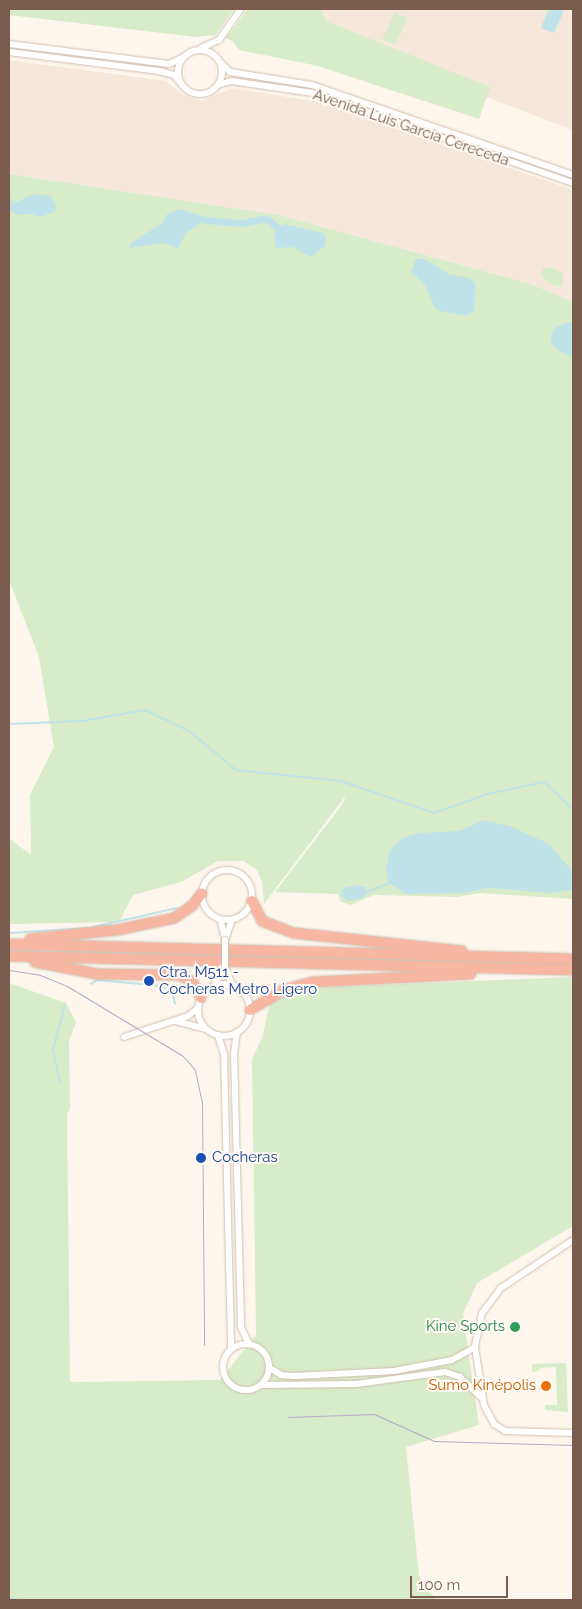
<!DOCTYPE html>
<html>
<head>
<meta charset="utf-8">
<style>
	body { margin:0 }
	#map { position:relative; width:582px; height:1609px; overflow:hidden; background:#fdf6ec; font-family:Raleway,sans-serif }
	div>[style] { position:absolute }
	.residential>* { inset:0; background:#f5e8da }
	.green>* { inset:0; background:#d8ecc9; transform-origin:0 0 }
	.water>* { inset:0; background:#bfe3e8 }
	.stream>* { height:2px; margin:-1px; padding:0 1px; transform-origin:1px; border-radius:1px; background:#bfe3e8 }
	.canal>* { height:7px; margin:-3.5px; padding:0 3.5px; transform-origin:3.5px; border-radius:3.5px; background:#bfe3e8 }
	.roads { filter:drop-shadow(0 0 1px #d1beb0) drop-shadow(0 0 1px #d1beb0) }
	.minor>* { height:6px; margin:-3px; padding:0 3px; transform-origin:3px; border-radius:3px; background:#fff }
	.minor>.ring { margin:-3px; padding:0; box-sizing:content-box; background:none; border:6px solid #fff; border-radius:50% }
	.highway>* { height:10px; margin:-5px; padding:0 5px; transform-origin:5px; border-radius:5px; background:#f7b7a3 }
	.tram>* { height:1px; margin:-0.5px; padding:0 0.5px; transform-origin:0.5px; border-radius:0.5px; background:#b9a8c9 }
	.bridges { filter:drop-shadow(0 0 1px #d1beb0) drop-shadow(0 0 1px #d1beb0) }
	.minor-bridge>* { height:6px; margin:-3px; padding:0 3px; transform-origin:3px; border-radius:3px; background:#fff }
	.dots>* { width:14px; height:14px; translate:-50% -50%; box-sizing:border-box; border:2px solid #fffaf3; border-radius:50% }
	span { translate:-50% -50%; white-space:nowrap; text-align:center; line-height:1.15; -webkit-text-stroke:4px #fffaf3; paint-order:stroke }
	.street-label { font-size:15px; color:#7a5c4d }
	.transit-label { font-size:15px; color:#164399 }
	.left { translate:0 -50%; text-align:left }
	.leisure-label { font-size:15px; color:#27864d }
	.right { translate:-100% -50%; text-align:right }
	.food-label { font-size:15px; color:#c56008 }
	.frame { position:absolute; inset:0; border:10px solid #7a5c4d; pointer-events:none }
	.scale { position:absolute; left:410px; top:1576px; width:98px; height:22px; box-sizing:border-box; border:2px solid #7a5c4d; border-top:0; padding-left:6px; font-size:15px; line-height:18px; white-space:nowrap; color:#7a5c4d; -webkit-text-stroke:4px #fffaf3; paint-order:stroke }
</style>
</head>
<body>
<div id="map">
	<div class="residential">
		<i style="clip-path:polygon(321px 9px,573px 9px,573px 130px,486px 97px,489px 87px,326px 21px)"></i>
		<i style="clip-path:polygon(9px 60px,166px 81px,181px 94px,201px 101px,233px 88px,319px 102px,573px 190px,573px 302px,531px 284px,279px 215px,9px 174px)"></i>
	</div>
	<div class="green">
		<i style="clip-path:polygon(9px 9px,234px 9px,216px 35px,195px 37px,9px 15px)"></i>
		<i style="clip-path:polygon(248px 9px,321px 9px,326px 21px,490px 87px,479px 119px,318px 66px,239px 50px,233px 41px,226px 38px)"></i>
		<i style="left:395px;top:12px;width:14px;height:30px;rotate:25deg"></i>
		<i style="clip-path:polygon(9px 174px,279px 215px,531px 284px,573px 302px,573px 899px,480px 893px,458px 897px,374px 895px,350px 905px,340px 901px,338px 894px,275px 892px,342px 805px,346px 795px,264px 904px,262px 882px,257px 870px,243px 861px,218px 861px,181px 882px,133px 895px,119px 922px,9px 924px,9px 838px,31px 855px,30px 795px,54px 747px,39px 657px,9px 580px)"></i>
		<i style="clip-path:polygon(550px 267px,564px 274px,561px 287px,550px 284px,541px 275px,543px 269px)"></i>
		<i style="clip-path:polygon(573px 977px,573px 1226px,477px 1283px,463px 1314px,479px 1425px,406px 1447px,419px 1576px,436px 1600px,9px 1600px,9px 983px,66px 1003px,76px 1022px,69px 1041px,70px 1109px,67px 1114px,70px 1382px,220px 1380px,256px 1335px,252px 1059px,262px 1038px,270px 1002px,299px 990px,328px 987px)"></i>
		<i style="clip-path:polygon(566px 1363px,568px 1412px,545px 1410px,545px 1405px,557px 1405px,556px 1367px,540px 1368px,539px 1371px,532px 1372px,532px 1364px)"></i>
	</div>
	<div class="water">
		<i style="clip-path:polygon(549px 9px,564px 10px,554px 33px,541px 28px)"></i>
		<i style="clip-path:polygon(34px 194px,50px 196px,56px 204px,55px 212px,39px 217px,32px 214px,16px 215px,9px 209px,12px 204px)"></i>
		<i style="clip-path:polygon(180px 209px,208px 218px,186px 233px,178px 249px,165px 243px,129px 248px,131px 243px,161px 224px,168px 213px)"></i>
		<i style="clip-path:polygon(284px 224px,323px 233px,326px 237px,325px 246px,311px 257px,292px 247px,276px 248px,274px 235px)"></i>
		<i style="clip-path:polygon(416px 259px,425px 259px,450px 275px,469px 278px,476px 284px,474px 311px,466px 316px,436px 310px,425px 285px,411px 272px)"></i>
		<i style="clip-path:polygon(568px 322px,573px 323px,573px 357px,559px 351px,551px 343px,551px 334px,555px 328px)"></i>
		<i style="clip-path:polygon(483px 820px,510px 826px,549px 844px,573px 872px,573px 890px,550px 893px,489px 888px,464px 893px,406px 894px,389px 883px,386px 869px,390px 851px,402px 838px,419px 833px,460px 831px)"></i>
		<i style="clip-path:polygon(357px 885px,366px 887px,367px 893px,362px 898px,349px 901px,343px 898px,341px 892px,344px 888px)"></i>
	</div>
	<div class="stream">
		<i style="left:9px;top:724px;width:73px;rotate:-2.4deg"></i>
		<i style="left:82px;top:721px;width:64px;rotate:-9.9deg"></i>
		<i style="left:145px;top:710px;width:49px;rotate:25.5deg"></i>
		<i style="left:189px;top:731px;width:61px;rotate:39.7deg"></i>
		<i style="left:236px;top:770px;width:106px;rotate:6deg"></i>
		<i style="left:341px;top:781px;width:98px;rotate:19deg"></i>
		<i style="left:434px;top:813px;width:57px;rotate:-19.4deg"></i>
		<i style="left:488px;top:794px;width:57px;rotate:-12.1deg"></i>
		<i style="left:544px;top:782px;width:40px;rotate:43deg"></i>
		<i style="left:367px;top:892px;width:24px;rotate:-22deg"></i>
		<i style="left:9px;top:933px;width:80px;rotate:-3.6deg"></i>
		<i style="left:89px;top:928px;width:90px;rotate:-12.8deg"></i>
		<i style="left:91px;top:984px;width:7px;rotate:-34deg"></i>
		<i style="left:97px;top:980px;width:65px;rotate:5.3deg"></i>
		<i style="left:162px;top:986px;width:14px;rotate:39deg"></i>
		<i style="left:173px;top:995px;width:9px;rotate:77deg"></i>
		<i style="left:60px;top:1083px;width:35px;rotate:-102deg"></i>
		<i style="left:53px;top:1049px;width:46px;rotate:-74.7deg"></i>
		<i style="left:9px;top:1597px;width:9px;rotate:18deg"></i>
	</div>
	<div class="canal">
		<i style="left:9px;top:202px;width:4px;rotate:63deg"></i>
		<i style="left:206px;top:220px;width:36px;rotate:5deg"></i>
		<i style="left:242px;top:223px;width:19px;rotate:-12deg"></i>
		<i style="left:261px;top:219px;width:8px;rotate:7deg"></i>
		<i style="left:269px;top:220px;width:13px;rotate:42deg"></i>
	</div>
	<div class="roads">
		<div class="minor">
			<i style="left:9px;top:44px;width:161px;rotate:7.1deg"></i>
			<i style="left:169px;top:64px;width:14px;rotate:-25deg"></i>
			<i style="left:201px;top:48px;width:20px;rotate:-24deg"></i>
			<i style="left:219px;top:40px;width:38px;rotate:-55deg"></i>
			<i class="ring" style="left:178px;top:50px;width:38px;height:38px"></i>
			<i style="left:9px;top:52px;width:151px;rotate:7.2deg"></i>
			<i style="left:159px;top:71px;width:16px;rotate:15deg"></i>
			<i style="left:174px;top:75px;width:8px;rotate:50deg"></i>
			<i style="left:221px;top:63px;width:13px;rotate:45deg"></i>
			<i style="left:230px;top:72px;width:83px;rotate:9deg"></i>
			<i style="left:312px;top:85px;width:276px;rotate:19deg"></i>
			<i style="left:218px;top:85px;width:14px;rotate:-17deg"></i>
			<i style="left:231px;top:81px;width:83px;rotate:8.3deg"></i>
			<i style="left:313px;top:93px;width:275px;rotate:19.1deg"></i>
			<i class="ring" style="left:202px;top:870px;width:44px;height:44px"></i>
			<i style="left:220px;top:919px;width:20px;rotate:75deg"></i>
			<i style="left:225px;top:940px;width:21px;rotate:-71deg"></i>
			<i style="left:225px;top:966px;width:20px;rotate:70deg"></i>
			<i class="ring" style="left:198px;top:984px;width:46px;height:46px"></i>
			<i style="left:214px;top:986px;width:23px;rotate:-61deg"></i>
			<i style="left:176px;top:1021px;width:30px;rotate:15deg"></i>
			<i style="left:237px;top:1032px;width:22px;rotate:98deg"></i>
			<i style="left:234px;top:1054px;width:273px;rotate:88.5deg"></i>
			<i style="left:241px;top:1327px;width:19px;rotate:65deg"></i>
			<i style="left:218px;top:1035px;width:21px;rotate:73deg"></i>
			<i style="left:224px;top:1055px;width:294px;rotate:88.6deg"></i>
			<i style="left:124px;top:1037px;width:67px;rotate:-18.2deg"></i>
			<i style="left:188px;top:1016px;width:13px;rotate:-39deg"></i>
			<i style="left:573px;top:1240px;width:87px;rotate:146.3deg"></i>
			<i style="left:501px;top:1288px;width:31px;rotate:127deg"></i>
			<i style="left:482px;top:1313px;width:35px;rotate:102deg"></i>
			<i style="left:475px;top:1347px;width:59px;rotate:81.2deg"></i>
			<i style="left:484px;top:1405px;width:21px;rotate:62deg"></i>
			<i style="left:494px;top:1424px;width:13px;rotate:32deg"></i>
			<i style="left:505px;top:1431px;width:68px;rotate:1.7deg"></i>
			<i class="ring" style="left:223px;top:1344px;width:40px;height:40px"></i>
			<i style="left:270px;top:1368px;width:13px;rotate:32deg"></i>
			<i style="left:281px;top:1375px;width:13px;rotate:4deg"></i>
			<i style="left:294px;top:1376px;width:100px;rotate:-2.9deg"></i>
			<i style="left:394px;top:1371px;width:59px;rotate:-10.7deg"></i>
			<i style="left:452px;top:1360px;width:26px;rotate:-29deg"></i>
			<i style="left:261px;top:1385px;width:95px;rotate:-0.6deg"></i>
			<i style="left:356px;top:1384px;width:90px;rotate:-7.7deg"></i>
			<i style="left:445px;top:1372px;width:16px;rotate:18deg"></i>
			<i style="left:460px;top:1377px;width:30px;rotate:44deg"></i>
		</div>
		<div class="highway">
			<i style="left:252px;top:901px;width:22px;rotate:63deg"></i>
			<i style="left:262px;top:921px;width:34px;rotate:21deg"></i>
			<i style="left:294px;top:933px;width:169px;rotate:6.1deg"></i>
			<i style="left:30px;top:939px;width:87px;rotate:-5.9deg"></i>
			<i style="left:117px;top:930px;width:58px;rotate:-11.9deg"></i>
			<i style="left:174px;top:918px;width:22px;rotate:-34deg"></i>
			<i style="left:192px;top:906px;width:16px;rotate:-52deg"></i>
			<i style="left:9px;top:944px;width:564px;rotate:1.52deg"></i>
			<i style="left:9px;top:956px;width:564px;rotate:1.42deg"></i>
			<i style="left:35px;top:962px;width:64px;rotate:10.8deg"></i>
			<i style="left:98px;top:974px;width:81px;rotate:0.7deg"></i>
			<i style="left:179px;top:975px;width:14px;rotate:25deg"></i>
			<i style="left:192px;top:981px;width:19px;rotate:62deg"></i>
			<i style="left:250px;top:1010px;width:39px;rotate:-31deg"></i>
			<i style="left:283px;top:990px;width:31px;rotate:-15deg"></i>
			<i style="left:313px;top:982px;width:158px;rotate:-2.9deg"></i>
		</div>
	</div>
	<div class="tram">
		<i style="left:9px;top:970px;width:31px;rotate:9deg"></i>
		<i style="left:40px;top:975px;width:29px;rotate:22deg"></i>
		<i style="left:67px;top:986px;width:135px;rotate:31.1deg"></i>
		<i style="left:183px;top:1056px;width:18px;rotate:49deg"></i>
		<i style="left:195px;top:1070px;width:33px;rotate:78deg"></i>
		<i style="left:202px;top:1102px;width:243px;rotate:89.5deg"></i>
		<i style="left:288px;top:1417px;width:86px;rotate:-2deg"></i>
		<i style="left:374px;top:1414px;width:66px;rotate:24.2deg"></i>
		<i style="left:434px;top:1441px;width:139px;rotate:1.6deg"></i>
	</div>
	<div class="bridges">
		<div class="minor-bridge">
			<i style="left:225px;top:966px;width:26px;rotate:-90deg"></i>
		</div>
	</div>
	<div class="dots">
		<i style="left:149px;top:981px;background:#1a4fb4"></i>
		<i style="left:201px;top:1158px;background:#1a4fb4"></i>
		<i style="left:515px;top:1327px;background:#2e9e5b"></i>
		<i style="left:546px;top:1386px;background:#e8710a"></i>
	</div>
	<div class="street-label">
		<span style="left:411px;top:128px;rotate:19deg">Avenida Luis García Cereceda</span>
	</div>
	<div class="transit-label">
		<span class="left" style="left:159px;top:981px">Ctra. M511 -<br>Cocheras Metro Ligero</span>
		<span class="left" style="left:212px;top:1158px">Cocheras</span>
	</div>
	<div class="leisure-label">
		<span class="right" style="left:505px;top:1327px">Kine Sports</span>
	</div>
	<div class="food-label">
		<span class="right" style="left:536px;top:1386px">Sumo Kinépolis</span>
	</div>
	<div class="frame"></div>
	<div class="scale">100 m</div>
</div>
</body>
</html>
